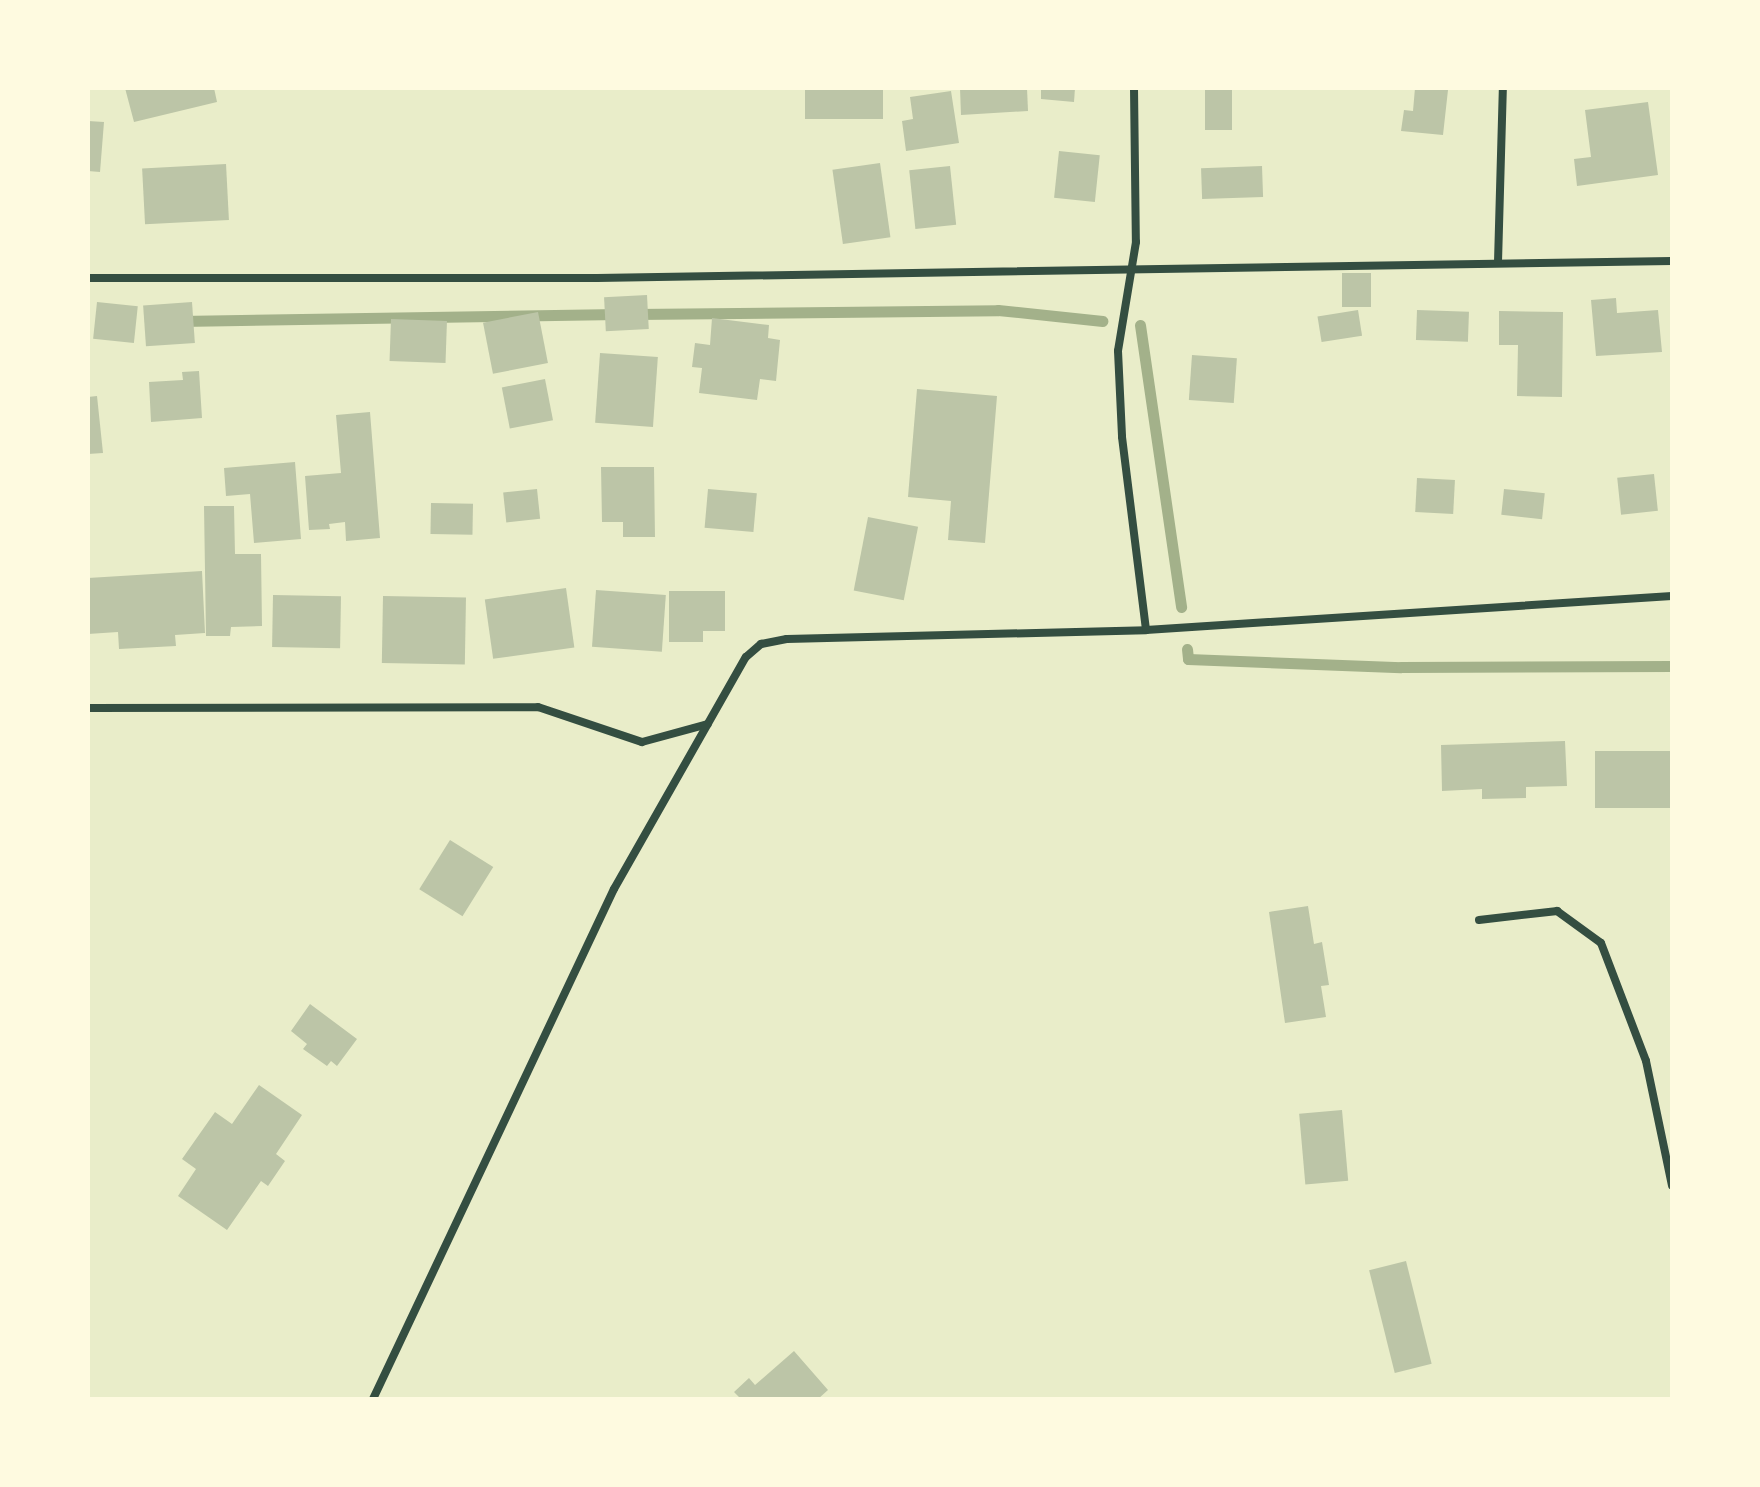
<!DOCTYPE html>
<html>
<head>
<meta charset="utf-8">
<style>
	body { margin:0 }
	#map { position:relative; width:1760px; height:1487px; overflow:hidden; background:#e9edc9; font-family:Lato,sans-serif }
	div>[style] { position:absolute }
	.stream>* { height:11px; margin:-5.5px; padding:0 5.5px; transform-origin:5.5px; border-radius:5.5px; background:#a3b18a }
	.building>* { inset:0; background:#bcc5a7; transform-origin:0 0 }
	.minor>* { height:8px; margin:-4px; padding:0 4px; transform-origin:4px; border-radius:4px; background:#344e41 }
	span { translate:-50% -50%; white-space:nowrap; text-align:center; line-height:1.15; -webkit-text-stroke:6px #fefae0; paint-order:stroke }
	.frame { position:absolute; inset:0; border:90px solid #fefae0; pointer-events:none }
</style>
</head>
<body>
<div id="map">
	<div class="stream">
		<i style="left:635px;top:314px;width:363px;rotate:-0.6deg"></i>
		<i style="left:998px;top:310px;width:105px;rotate:6deg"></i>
		<i style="left:180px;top:321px;width:438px;rotate:-0.9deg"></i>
		<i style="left:1140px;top:325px;width:285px;rotate:81.7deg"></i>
		<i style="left:1187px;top:649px;width:10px;rotate:84deg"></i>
		<i style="left:1188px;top:659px;width:213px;rotate:2.2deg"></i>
		<i style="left:1401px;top:667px;width:271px;rotate:-0.2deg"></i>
	</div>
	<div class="building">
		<i style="clip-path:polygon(125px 88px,214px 88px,217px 102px,134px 122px)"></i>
		<i style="left:805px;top:88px;width:78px;height:31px"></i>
		<i style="clip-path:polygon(960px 88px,1027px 88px,1028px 111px,961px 115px)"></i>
		<i style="clip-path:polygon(1041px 88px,1075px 88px,1074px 102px,1041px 99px)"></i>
		<i style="left:1205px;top:88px;width:27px;height:42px"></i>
		<i style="clip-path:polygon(1415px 88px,1448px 90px,1443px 135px,1401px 131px,1404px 110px,1413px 111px)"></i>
		<i style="clip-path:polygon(951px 91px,959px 143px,906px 151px,902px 121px,913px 119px,910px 97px)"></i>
		<i style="clip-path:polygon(1648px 102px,1658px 175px,1577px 186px,1574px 159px,1591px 157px,1585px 110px)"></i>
		<i style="clip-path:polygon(88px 121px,104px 122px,100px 172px,88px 171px)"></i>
		<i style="left:1059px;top:151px;width:41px;height:47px;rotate:6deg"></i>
		<i style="left:880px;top:163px;width:75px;height:48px;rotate:82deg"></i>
		<i style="left:226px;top:164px;width:56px;height:84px;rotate:87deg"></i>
		<i style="left:950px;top:166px;width:59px;height:41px;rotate:84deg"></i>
		<i style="left:1262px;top:166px;width:31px;height:61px;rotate:88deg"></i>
		<i style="left:1342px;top:273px;width:29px;height:34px"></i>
		<i style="left:647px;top:295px;width:34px;height:43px;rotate:87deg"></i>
		<i style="clip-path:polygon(1616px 298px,1617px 313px,1658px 310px,1662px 352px,1596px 356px,1591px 300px)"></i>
		<i style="left:97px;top:302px;width:41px;height:37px;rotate:6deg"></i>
		<i style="left:192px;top:302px;width:41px;height:49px;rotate:86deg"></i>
		<i style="left:1358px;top:310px;width:26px;height:41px;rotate:81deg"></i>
		<i style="left:1417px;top:310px;width:52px;height:30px;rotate:2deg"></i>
		<i style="clip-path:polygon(1499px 311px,1563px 312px,1562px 397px,1517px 396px,1518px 345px,1499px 345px)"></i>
		<i style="left:538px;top:312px;width:52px;height:56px;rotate:79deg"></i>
		<i style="clip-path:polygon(712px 318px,769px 325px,768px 338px,780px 340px,776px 381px,760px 379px,757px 400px,699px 393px,702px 368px,692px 367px,695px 343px,710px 345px)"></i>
		<i style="left:391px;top:319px;width:56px;height:42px;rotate:2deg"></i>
		<i style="left:600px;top:353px;width:58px;height:70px;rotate:4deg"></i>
		<i style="left:1192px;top:355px;width:45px;height:45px;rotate:4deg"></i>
		<i style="clip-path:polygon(199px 371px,202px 418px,151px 422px,149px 382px,183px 380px,182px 372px)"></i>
		<i style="left:545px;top:379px;width:42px;height:44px;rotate:79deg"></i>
		<i style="clip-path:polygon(917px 389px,997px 396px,985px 543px,948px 540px,951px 501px,908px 497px)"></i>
		<i style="clip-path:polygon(97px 396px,103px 453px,88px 454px,88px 397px)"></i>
		<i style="clip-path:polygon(370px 412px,380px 538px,346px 541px,345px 522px,329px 524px,330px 529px,309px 530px,305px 476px,341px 473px,336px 415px)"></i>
		<i style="clip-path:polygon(295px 462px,301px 539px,254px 543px,250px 494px,226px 496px,224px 468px)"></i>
		<i style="clip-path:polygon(601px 467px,654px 467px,655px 537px,623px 537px,623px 522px,602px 522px)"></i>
		<i style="left:1654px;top:474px;width:37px;height:37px;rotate:84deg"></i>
		<i style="left:1417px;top:478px;width:38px;height:34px;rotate:3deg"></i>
		<i style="left:537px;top:489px;width:30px;height:34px;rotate:84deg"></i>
		<i style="left:708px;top:489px;width:49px;height:39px;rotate:5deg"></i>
		<i style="left:1504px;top:489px;width:41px;height:26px;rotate:6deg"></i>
		<i style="left:431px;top:503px;width:42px;height:31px;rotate:1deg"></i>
		<i style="clip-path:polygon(204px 506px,234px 506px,235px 554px,261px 554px,262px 626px,231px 627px,230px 636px,206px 636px)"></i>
		<i style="left:868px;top:517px;width:51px;height:75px;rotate:11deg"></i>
		<i style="clip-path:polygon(202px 571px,205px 633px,175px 635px,176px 646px,119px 649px,118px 632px,88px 634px,88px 578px)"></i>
		<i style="left:566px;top:588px;width:60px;height:82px;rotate:82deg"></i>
		<i style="left:596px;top:590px;width:70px;height:57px;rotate:4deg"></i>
		<i style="clip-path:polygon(669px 591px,725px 591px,725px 631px,703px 631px,703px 642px,669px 642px)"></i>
		<i style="left:273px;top:595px;width:68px;height:52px;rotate:1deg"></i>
		<i style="left:383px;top:596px;width:83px;height:67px;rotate:1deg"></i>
		<i style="clip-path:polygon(1565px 741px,1567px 786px,1526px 787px,1526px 798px,1482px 799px,1482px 789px,1442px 791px,1441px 745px)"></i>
		<i style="left:1672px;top:751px;width:57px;height:77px;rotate:90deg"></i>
		<i style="left:450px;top:840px;width:51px;height:58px;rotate:32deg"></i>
		<i style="clip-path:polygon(1308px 906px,1314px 944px,1322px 942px,1329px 985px,1321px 986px,1326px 1017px,1285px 1023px,1269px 912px)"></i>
		<i style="clip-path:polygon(310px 1004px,357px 1039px,337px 1066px,331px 1061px,327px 1066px,303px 1049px,307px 1044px,291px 1031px)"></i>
		<i style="clip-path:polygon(259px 1085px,302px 1115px,276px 1154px,285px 1161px,268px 1186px,261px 1181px,227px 1230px,178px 1196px,196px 1169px,182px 1159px,215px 1112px,232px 1124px)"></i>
		<i style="left:1342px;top:1110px;width:71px;height:43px;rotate:85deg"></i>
		<i style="left:1406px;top:1261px;width:106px;height:38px;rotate:76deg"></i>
		<i style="clip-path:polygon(794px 1351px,828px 1390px,818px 1399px,741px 1399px,734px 1392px,749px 1378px,755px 1385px)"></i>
	</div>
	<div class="minor">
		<i style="left:1134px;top:88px;width:154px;rotate:89.3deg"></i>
		<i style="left:1136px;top:242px;width:110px;rotate:99.4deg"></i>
		<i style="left:1118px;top:351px;width:86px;rotate:87.3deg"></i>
		<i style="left:1122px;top:437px;width:194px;rotate:82.9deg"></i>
		<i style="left:1498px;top:262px;width:174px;rotate:-88.4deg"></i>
		<i style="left:88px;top:278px;width:509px"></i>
		<i style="left:597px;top:278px;width:1075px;rotate:-0.91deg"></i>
		<i style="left:88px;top:708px;width:450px;rotate:-0.1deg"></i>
		<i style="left:538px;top:707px;width:110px;rotate:18.6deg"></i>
		<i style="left:642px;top:742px;width:68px;rotate:-15.3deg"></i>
		<i style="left:1479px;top:920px;width:79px;rotate:-6.6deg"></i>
		<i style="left:1557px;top:911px;width:54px;rotate:36deg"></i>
		<i style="left:1601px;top:943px;width:126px;rotate:69.1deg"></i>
		<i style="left:1646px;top:1061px;width:127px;rotate:78.2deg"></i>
		<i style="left:373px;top:1399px;width:564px;rotate:-64.71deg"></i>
		<i style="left:614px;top:889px;width:267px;rotate:-60.4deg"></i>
		<i style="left:746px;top:657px;width:20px;rotate:-41deg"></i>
		<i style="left:761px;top:644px;width:26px;rotate:-11deg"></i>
		<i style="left:787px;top:639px;width:359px;rotate:-1.4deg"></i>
		<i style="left:1146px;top:630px;width:527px;rotate:-3.7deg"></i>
	</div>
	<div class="frame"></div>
</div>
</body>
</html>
